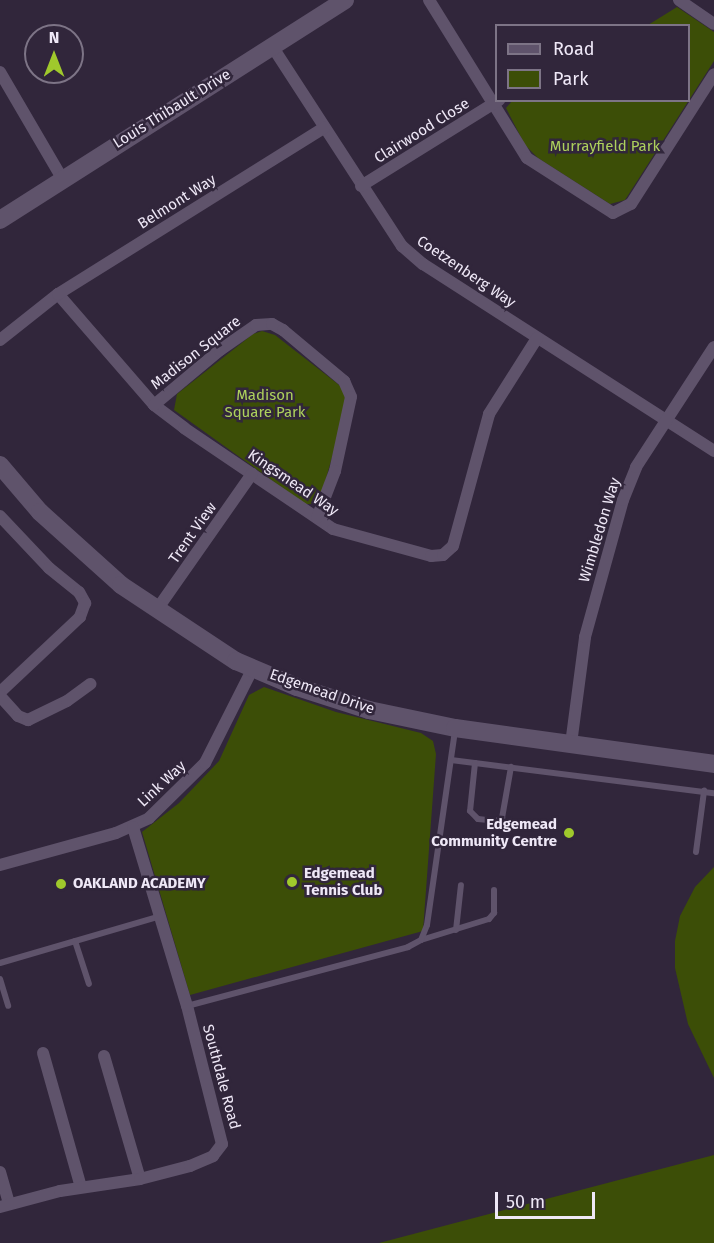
<!DOCTYPE html>
<html>
<head>
<meta charset="utf-8">
<style>
	body { margin:0 }
	#map { position:relative; width:714px; height:1243px; overflow:hidden; background:#31263b; font-family:"Fira Sans",sans-serif }
	div>[style] { position:absolute }
	.green>* { inset:0; background:#3c4e07 }
	.lane>* { height:6px; margin:-3px; padding:0 3px; transform-origin:3px; border-radius:3px; background:#5f536b }
	.street>* { height:12px; margin:-6px; padding:0 6px; transform-origin:6px; border-radius:6px; background:#5f536b }
	.secondary>* { height:18px; margin:-9px; padding:0 9px; transform-origin:9px; border-radius:9px; background:#5f536b }
	.dots>* { width:16px; height:16px; translate:-50% -50%; box-sizing:border-box; border:3px solid #31263b; border-radius:50% }
	span { translate:-50% -50%; white-space:nowrap; text-align:center; line-height:1.15; -webkit-text-stroke:5px #31263b; paint-order:stroke }
	.street-label { font-size:15px; color:#efe8f7 }
	.park-label { font-size:15px; color:#add15c }
	.poi-label { font-size:15px; color:#efe8f7; font-weight:700 }
	.right { translate:-100% -50%; text-align:right }
	.left { translate:0 -50%; text-align:left }
	.legend { position:absolute; left:495px; top:24px; width:195px; height:78px; box-sizing:border-box; background:#31263b; border:2px solid #7d7486; margin:0; padding:8px 10px; list-style:none; font-size:18px; color:#efe8f7 }
	.legend li { display:flex; align-items:center; gap:12px; height:30px }
	.legend b { width:30px; border:2px solid #7d7486 }
	.north { position:absolute; left:24px; top:24px; width:60px; height:60px; box-sizing:border-box; background:#31263b; border:2px solid #7d7486; border-radius:50%; rotate:0deg; font-size:16px; font-weight:700; line-height:24px; text-align:center; color:#efe8f7 }
	.north::after { content:''; display:block; margin:auto; width:21px; height:27px; background:#a0c92c; clip-path:polygon(50% 0,100% 100%,50% 72%,0 100%) }
	.scale { position:absolute; left:495px; top:1192px; width:100px; height:27px; box-sizing:border-box; border:3px solid #efe8f7; border-top:0; padding-left:8px; font-size:18px; line-height:21px; white-space:nowrap; color:#efe8f7; -webkit-text-stroke:4px #31263b; paint-order:stroke }
</style>
</head>
<body>
<div id="map">
	<div class="green">
		<i style="clip-path:polygon(677px 7px,714px 32px,714px 61px,625px 200px,610px 204px,538px 158px,525px 145px,506px 108px,512px 101px,688px 100px,688px 26px,648px 25px)"></i>
		<i style="clip-path:polygon(262px 331px,275px 335px,343px 388px,348px 401px,321px 496px,313px 504px,305px 504px,174px 410px,177px 394px,253px 334px)"></i>
		<i style="clip-path:polygon(264px 687px,336px 712px,421px 733px,433px 741px,436px 754px,423px 931px,190px 995px,142px 832px,179px 803px,219px 761px,249px 695px)"></i>
		<i style="clip-path:polygon(714px 867px,714px 1078px,688px 1024px,675px 968px,675px 941px,680px 916px,695px 887px)"></i>
		<i style="clip-path:polygon(714px 1155px,714px 1243px,379px 1243px)"></i>
	</div>
	<div class="lane">
		<i style="left:451px;top:760px;width:265px;rotate:7.2deg"></i>
		<i style="left:475px;top:763px;width:48px;rotate:95.9deg"></i>
		<i style="left:470px;top:811px;width:11px;rotate:45deg"></i>
		<i style="left:478px;top:819px;width:18px;rotate:6deg"></i>
		<i style="left:496px;top:821px;width:7px;rotate:-27deg"></i>
		<i style="left:502px;top:818px;width:52px;rotate:-80deg"></i>
		<i style="left:696px;top:852px;width:62px;rotate:-82.5deg"></i>
		<i style="left:456px;top:930px;width:45px;rotate:-83.7deg"></i>
		<i style="left:421px;top:940px;width:71px;rotate:-17.2deg"></i>
		<i style="left:489px;top:919px;width:8px;rotate:-50deg"></i>
		<i style="left:494px;top:913px;width:23px;rotate:-90deg"></i>
		<i style="left:75px;top:941px;width:45px;rotate:72deg"></i>
		<i style="left:0;top:963px;width:168px;rotate:-16.3deg"></i>
		<i style="left:0;top:979px;width:28px;rotate:73deg"></i>
		<i style="left:187px;top:1006px;width:229px;rotate:-14.9deg"></i>
		<i style="left:408px;top:947px;width:15px;rotate:-28deg"></i>
		<i style="left:421px;top:940px;width:16px;rotate:-68deg"></i>
		<i style="left:427px;top:925px;width:196px;rotate:-81.8deg"></i>
	</div>
	<div class="street">
		<i style="left:429px;top:0;width:186px;rotate:58.2deg"></i>
		<i style="left:527px;top:158px;width:102px;rotate:32.6deg"></i>
		<i style="left:613px;top:213px;width:20px;rotate:-27deg"></i>
		<i style="left:631px;top:204px;width:154px;rotate:-57.4deg"></i>
		<i style="left:679px;top:0;width:42px;rotate:34.4deg"></i>
		<i style="left:272px;top:46px;width:239px;rotate:57deg"></i>
		<i style="left:402px;top:246px;width:28px;rotate:41deg"></i>
		<i style="left:423px;top:264px;width:346px;rotate:32.7deg"></i>
		<i style="left:0;top:72px;width:123px;rotate:59.7deg"></i>
		<i style="left:361px;top:186px;width:163px;rotate:-31.9deg"></i>
		<i style="left:58px;top:294px;width:147px;rotate:49.1deg"></i>
		<i style="left:154px;top:405px;width:38px;rotate:37deg"></i>
		<i style="left:184px;top:428px;width:180px;rotate:34.1deg"></i>
		<i style="left:333px;top:529px;width:102px;rotate:15.4deg"></i>
		<i style="left:431px;top:556px;width:12px;rotate:-5deg"></i>
		<i style="left:443px;top:555px;width:13px;rotate:-42deg"></i>
		<i style="left:453px;top:546px;width:137px;rotate:-74.7deg"></i>
		<i style="left:489px;top:414px;width:90px;rotate:-57.7deg"></i>
		<i style="left:0;top:340px;width:74px;rotate:-38.4deg"></i>
		<i style="left:58px;top:294px;width:314px;rotate:-32deg"></i>
		<i style="left:154px;top:405px;width:86px;rotate:-39.8deg"></i>
		<i style="left:220px;top:350px;width:44px;rotate:-34.8deg"></i>
		<i style="left:256px;top:325px;width:16px;rotate:-4deg"></i>
		<i style="left:272px;top:324px;width:13px;rotate:29deg"></i>
		<i style="left:283px;top:330px;width:80px;rotate:39.9deg"></i>
		<i style="left:344px;top:381px;width:17px;rotate:66deg"></i>
		<i style="left:351px;top:397px;width:76px;rotate:102.2deg"></i>
		<i style="left:335px;top:471px;width:50px;rotate:111deg"></i>
		<i style="left:0;top:516px;width:71px;rotate:46.7deg"></i>
		<i style="left:49px;top:568px;width:38px;rotate:39deg"></i>
		<i style="left:79px;top:592px;width:13px;rotate:61deg"></i>
		<i style="left:85px;top:603px;width:15px;rotate:110deg"></i>
		<i style="left:80px;top:617px;width:110px;rotate:136.8deg"></i>
		<i style="left:158px;top:608px;width:164px;rotate:-55deg"></i>
		<i style="left:0;top:696px;width:27px;rotate:48deg"></i>
		<i style="left:18px;top:716px;width:11px;rotate:22deg"></i>
		<i style="left:28px;top:720px;width:43px;rotate:-26deg"></i>
		<i style="left:67px;top:701px;width:29px;rotate:-36deg"></i>
		<i style="left:571px;top:744px;width:108px;rotate:-82.5deg"></i>
		<i style="left:585px;top:637px;width:142px;rotate:-74.5deg"></i>
		<i style="left:623px;top:500px;width:35px;rotate:-68deg"></i>
		<i style="left:636px;top:467px;width:143px;rotate:-57deg"></i>
		<i style="left:0;top:865px;width:120px;rotate:-15.4deg"></i>
		<i style="left:116px;top:833px;width:36px;rotate:-24deg"></i>
		<i style="left:149px;top:818px;width:78px;rotate:-44.5deg"></i>
		<i style="left:205px;top:763px;width:106px;rotate:-63.2deg"></i>
		<i style="left:43px;top:1053px;width:139px;rotate:74.2deg"></i>
		<i style="left:104px;top:1056px;width:128px;rotate:73.7deg"></i>
		<i style="left:0;top:1172px;width:33px;rotate:74deg"></i>
		<i style="left:0;top:1207px;width:62px;rotate:-14.9deg"></i>
		<i style="left:60px;top:1191px;width:81px;rotate:-8.5deg"></i>
		<i style="left:140px;top:1179px;width:52px;rotate:-14.6deg"></i>
		<i style="left:190px;top:1166px;width:25px;rotate:-23deg"></i>
		<i style="left:213px;top:1156px;width:15px;rotate:-53deg"></i>
		<i style="left:222px;top:1144px;width:142px;rotate:-104.2deg"></i>
		<i style="left:187px;top:1006px;width:187px;rotate:-106.8deg"></i>
	</div>
	<div class="secondary">
		<i style="left:0;top:220px;width:409px;rotate:-32.5deg"></i>
		<i style="left:0;top:465px;width:62px;rotate:49.6deg"></i>
		<i style="left:40px;top:512px;width:109px;rotate:42deg"></i>
		<i style="left:121px;top:585px;width:138px;rotate:33.5deg"></i>
		<i style="left:236px;top:661px;width:66px;rotate:23.1deg"></i>
		<i style="left:297px;top:687px;width:76px;rotate:17.7deg"></i>
		<i style="left:369px;top:710px;width:88px;rotate:11.8deg"></i>
		<i style="left:455px;top:728px;width:261px;rotate:7.9deg"></i>
	</div>
	<div class="dots">
		<i style="left:569px;top:833px;background:#a0c92c"></i>
		<i style="left:292px;top:882px;background:#a0c92c"></i>
		<i style="left:61px;top:884px;background:#a0c92c"></i>
	</div>
	<div class="street-label">
		<span style="left:172px;top:109px;rotate:-32deg">Louis Thibault Drive</span>
		<span style="left:422px;top:131px;rotate:-32deg">Clairwood Close</span>
		<span style="left:177px;top:202px;rotate:-32deg">Belmont Way</span>
		<span style="left:466px;top:272px;rotate:34deg">Coetzenberg Way</span>
		<span style="left:196px;top:353px;rotate:-38deg">Madison Square</span>
		<span style="left:293px;top:483px;rotate:34deg">Kingsmead Way</span>
		<span style="left:600px;top:530px;rotate:-73deg">Wimbledon Way</span>
		<span style="left:193px;top:533px;rotate:-55deg">Trent View</span>
		<span style="left:322px;top:692px;rotate:19deg">Edgemead Drive</span>
		<span style="left:162px;top:784px;rotate:-43deg">Link Way</span>
		<span style="left:221px;top:1077px;rotate:75deg">Southdale Road</span>
	</div>
	<div class="park-label">
		<span style="left:605px;top:147px">Murrayfield Park</span>
		<span style="left:265px;top:404px">Madison<br>Square Park</span>
	</div>
	<div class="poi-label">
		<span class="right" style="left:557px;top:833px">Edgemead<br>Community Centre</span>
		<span class="left" style="left:304px;top:882px">Edgemead<br>Tennis Club</span>
		<span class="left" style="left:73px;top:884px">OAKLAND ACADEMY</span>
	</div>
	<ul class="legend">
	<li><b style="height:8px;background:#5f536b"></b>Road</li>
	<li><b style="height:16px;background:#3c4e07"></b>Park</li>
	</ul>
	<div class="north">N</div>
	<div class="scale">50 m</div>
</div>
</body>
</html>
